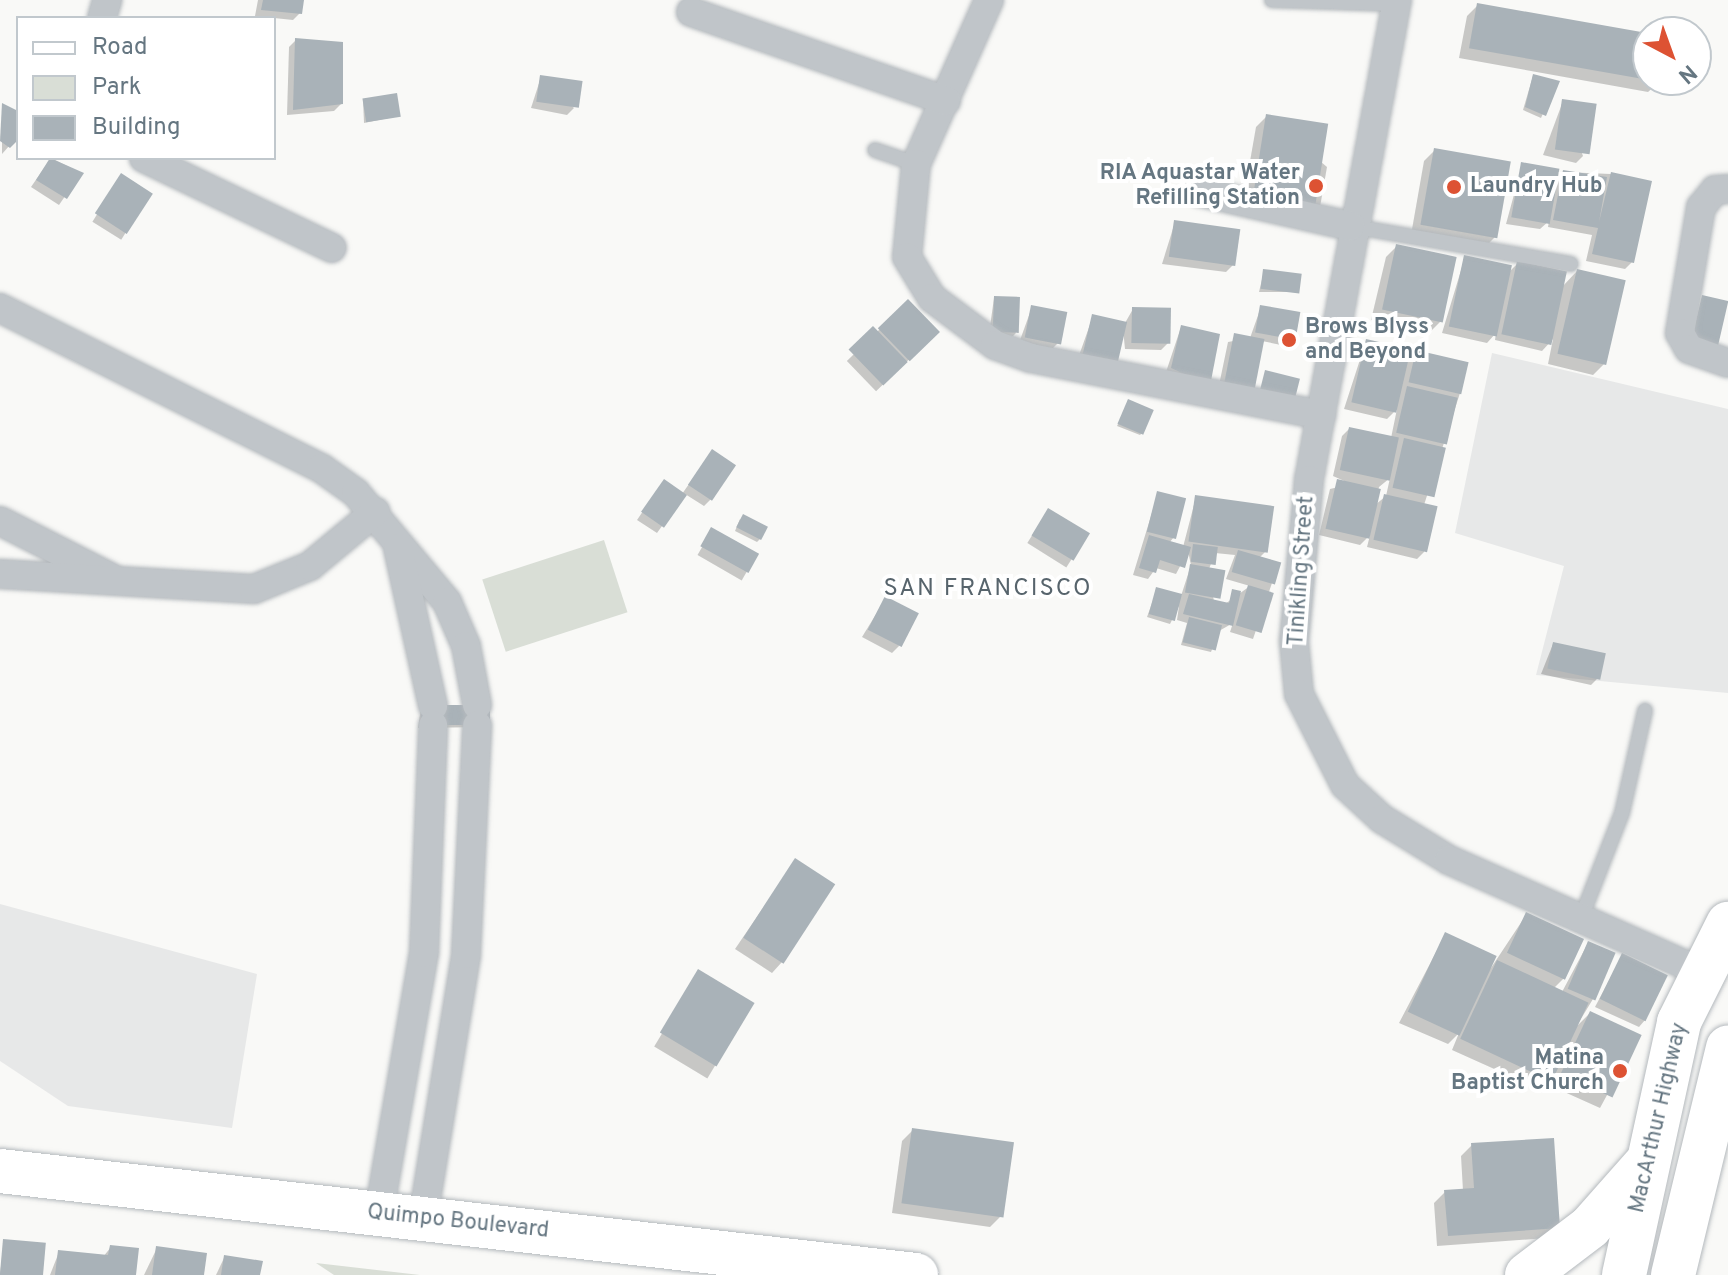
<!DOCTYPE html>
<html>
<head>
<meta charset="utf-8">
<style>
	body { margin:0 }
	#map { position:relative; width:1728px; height:1275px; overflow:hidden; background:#f9f9f7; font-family:Overpass,sans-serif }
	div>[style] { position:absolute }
	.built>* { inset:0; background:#e7e8e8 }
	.green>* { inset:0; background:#d9ded6; transform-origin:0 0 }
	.shadow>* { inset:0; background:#0003; transform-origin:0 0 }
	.building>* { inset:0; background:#a9b2b8; transform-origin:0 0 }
	.roads { filter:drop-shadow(0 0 2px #b4b9bd) drop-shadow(0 0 2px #b4b9bd) }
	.lane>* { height:14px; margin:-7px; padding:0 7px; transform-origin:7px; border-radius:7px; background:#c0c5c9 }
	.street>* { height:28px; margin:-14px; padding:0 14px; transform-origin:14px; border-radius:14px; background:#c0c5c9 }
	.primary>* { height:44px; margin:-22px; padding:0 22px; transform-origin:22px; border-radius:22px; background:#fff }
	.dots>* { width:22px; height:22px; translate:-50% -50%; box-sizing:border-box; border:4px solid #fff; border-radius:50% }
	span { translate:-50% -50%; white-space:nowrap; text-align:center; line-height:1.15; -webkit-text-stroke:8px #fff; paint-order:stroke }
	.poi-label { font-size:22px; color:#657681; font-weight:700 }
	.right { translate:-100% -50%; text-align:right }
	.left { translate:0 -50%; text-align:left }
	.street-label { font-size:22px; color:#657681 }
	.neighbourhood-label { font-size:24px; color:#57646c; letter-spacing:2px }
	.legend { position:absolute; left:16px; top:16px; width:260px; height:144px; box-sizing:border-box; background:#fff; border:2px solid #c1c8cd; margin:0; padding:10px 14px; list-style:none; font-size:24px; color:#657681 }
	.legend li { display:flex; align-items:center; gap:16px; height:40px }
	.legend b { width:40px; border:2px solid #c1c8cd }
	.north { position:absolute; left:1632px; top:16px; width:80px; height:80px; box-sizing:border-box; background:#fff; border:2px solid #c1c8cd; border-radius:50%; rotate:139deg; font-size:22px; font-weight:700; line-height:32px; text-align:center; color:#657681 }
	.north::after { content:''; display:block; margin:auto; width:28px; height:36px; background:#dd5233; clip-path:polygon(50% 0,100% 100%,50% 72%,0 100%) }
</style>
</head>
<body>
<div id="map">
	<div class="built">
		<i style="clip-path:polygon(1492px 353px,1728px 409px,1728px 693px,1536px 675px,1564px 566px,1455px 533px)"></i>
		<i style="clip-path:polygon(0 904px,257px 974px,232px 1128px,68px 1106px,0 1061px)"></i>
	</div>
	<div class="green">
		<i style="left:604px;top:540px;width:76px;height:128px;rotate:72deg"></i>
		<i style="clip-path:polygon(316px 1263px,420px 1275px,334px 1275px)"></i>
	</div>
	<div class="shadow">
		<i style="clip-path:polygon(258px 0,302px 0,300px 13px,293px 20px,255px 16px)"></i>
		<i style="clip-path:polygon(1478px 5px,1648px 36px,1648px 80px,1659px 82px,1648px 92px,1459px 58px,1467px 16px)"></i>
		<i style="clip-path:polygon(296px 40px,341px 104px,334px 111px,287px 115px,289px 47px)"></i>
		<i style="clip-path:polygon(1533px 76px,1557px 82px,1541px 118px,1523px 110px)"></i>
		<i style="clip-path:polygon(541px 77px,574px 108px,567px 115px,531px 108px)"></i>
		<i style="clip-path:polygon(363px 100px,399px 116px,364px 123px)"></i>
		<i style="clip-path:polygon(1563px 101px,1583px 156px,1576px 163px,1543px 155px)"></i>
		<i style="clip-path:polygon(2px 105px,18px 114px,18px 136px,2px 154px)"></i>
		<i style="clip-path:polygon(1267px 116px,1327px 167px,1320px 207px,1242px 207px,1256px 127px)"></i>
		<i style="clip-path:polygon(1435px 150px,1495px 237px,1485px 247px,1411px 235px,1424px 161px)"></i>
		<i style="clip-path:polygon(51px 158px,81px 173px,59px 205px,31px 187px)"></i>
		<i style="clip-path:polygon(1522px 165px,1555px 180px,1563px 172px,1611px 174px,1632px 262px,1625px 269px,1586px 261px,1592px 235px,1548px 227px,1549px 221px,1540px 229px,1506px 224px)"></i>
		<i style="left:121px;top:176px;width:34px;height:54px;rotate:32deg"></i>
		<i style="clip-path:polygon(1175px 222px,1233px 265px,1226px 272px,1162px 264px)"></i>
		<i style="clip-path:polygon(1397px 246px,1440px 322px,1429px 333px,1371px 320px,1386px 257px)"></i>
		<i style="clip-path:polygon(1465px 257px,1508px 273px,1518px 263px,1562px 287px,1577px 271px,1604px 364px,1593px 375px,1548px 364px,1553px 339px,1542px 351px,1495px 340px,1496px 333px,1487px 343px,1442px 333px)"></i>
		<i style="clip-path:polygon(1264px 271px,1297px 292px,1259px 292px)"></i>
		<i style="clip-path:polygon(994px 298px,1016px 333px,1013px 336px,989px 334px)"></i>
		<i style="left:908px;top:302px;width:42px;height:85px;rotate:46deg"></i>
		<i style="clip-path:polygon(1032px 307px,1058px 343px,1051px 350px,1019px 343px)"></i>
		<i style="clip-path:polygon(1261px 307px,1293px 339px,1286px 346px,1262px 341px,1218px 390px,1228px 342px,1250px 338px)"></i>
		<i style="clip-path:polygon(1133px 309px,1168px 343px,1161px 350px,1125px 349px,1123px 329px,1076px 364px,1093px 316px,1125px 323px)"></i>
		<i style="clip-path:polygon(1181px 327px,1208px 385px,1165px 375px)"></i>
		<i style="clip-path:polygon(evenodd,1366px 341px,1406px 362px,1416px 352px,1460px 393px,1424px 505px,1424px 552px,1417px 559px,1367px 547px,1370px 535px,1360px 545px,1319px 535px,1330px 489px,1351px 484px,1333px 476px,1342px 436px,1349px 429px,1391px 438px,1397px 409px,1387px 419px,1344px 409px,1366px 341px,1390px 478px,1386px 496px,1375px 505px,1379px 487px,1390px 478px)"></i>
		<i style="clip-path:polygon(1129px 401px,1143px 432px,1140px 435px,1117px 426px)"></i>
		<i style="clip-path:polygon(712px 451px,711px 499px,704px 506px,685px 494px,657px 533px,637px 520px,658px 489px,682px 494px)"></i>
		<i style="clip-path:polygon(evenodd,1158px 493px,1174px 537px,1169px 543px,1183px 547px,1196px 497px,1265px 552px,1259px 558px,1272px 583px,1253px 639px,1230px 632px,1233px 623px,1219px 631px,1211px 652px,1181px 645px,1187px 623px,1177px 620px,1179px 606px,1170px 624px,1147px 617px,1157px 589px,1181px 596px,1191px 565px,1188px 551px,1176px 574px,1156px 568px,1148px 579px,1133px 575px,1158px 493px,1215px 553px,1235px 555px,1226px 579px,1250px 586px,1225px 604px,1214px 602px,1209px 569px,1215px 553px)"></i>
		<i style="left:1048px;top:510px;width:46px;height:39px;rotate:32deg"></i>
		<i style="clip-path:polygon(740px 519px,760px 539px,757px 542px,735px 531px)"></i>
		<i style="left:712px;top:530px;width:51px;height:29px;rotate:30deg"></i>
		<i style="clip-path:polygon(886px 598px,899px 646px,892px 653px,862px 637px)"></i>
		<i style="clip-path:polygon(1553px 644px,1598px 678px,1591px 685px,1541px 674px)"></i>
		<i style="clip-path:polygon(421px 708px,485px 727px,418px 728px)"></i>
		<i style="clip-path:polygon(795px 861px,782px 962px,772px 973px,735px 949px)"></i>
		<i style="clip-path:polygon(1526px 915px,1564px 978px,1554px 988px,1562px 992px,1588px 943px,1593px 999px,1576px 1027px,1590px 1013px,1639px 1036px,1600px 1108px,1551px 1086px,1556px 1075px,1541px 1090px,1452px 1050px,1459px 1033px,1448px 1044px,1399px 1023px,1445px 935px,1487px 974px)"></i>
		<i style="clip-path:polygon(1622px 956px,1645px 1020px,1639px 1027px,1595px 1007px)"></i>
		<i style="left:699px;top:972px;width:62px;height:87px;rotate:31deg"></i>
		<i style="clip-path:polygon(913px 1130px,1001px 1216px,990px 1227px,892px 1213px,902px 1141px)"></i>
		<i style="clip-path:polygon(1472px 1145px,1558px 1227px,1547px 1238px,1437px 1246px,1434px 1203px,1445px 1192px,1463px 1191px,1461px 1156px)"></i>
		<i style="clip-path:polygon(4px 1241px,41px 1275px,0 1275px)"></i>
		<i style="clip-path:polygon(111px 1247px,134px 1275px,50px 1275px,59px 1252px,103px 1257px)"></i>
		<i style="clip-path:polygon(157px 1248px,202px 1275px,144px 1275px)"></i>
		<i style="clip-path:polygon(224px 1258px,258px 1275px,216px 1275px)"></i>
	</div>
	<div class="building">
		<i style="clip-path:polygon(263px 0,304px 0,302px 14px,261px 10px)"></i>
		<i style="left:1477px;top:3px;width:174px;height:46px;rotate:10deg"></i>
		<i style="clip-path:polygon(295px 38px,343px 42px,343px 104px,293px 110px)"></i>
		<i style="clip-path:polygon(1533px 74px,1560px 81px,1546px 116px,1525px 107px)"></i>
		<i style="left:540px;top:75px;width:43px;height:27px;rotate:8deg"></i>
		<i style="left:397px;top:93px;width:24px;height:35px;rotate:81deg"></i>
		<i style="left:1562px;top:99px;width:35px;height:51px;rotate:8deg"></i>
		<i style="clip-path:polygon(2px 103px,18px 111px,18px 140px,10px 148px,0 141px)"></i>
		<i style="left:1266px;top:114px;width:63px;height:84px;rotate:9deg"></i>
		<i style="left:1434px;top:148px;width:78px;height:78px;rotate:10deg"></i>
		<i style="clip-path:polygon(50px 158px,84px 173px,67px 199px,36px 180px)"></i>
		<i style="left:1521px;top:162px;width:39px;height:56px;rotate:10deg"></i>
		<i style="clip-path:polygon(1563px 170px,1607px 177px,1599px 222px,1611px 172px,1652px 181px,1634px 263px,1592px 254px,1598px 228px,1553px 220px)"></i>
		<i style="left:121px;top:173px;width:38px;height:48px;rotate:33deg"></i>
		<i style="left:1174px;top:220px;width:67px;height:37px;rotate:8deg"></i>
		<i style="left:1396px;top:244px;width:62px;height:67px;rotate:12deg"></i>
		<i style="left:1464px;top:255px;width:49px;height:73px;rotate:12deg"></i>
		<i style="left:1517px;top:261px;width:51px;height:75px;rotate:12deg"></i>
		<i style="left:1263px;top:269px;width:39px;height:20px;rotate:7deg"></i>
		<i style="left:1577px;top:269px;width:50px;height:87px;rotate:13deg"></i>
		<i style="left:1702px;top:295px;width:27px;height:46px;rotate:13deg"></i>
		<i style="left:994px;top:296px;width:26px;height:36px;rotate:2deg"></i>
		<i style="left:908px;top:299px;width:46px;height:42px;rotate:46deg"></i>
		<i style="left:1031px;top:305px;width:37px;height:33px;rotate:11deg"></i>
		<i style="left:1260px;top:305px;width:41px;height:28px;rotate:10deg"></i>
		<i style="left:1132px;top:307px;width:39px;height:36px;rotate:1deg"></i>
		<i style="left:1092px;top:314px;width:36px;height:44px;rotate:13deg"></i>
		<i style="clip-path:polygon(1181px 325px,1220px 334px,1210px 386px,1171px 368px)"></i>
		<i style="left:873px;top:326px;width:50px;height:34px;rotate:46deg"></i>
		<i style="left:1234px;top:333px;width:31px;height:52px;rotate:11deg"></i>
		<i style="left:1366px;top:339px;width:46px;height:65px;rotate:13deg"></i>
		<i style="left:1416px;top:350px;width:54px;height:33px;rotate:13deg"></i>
		<i style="left:1265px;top:370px;width:36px;height:21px;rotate:14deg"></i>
		<i style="left:1407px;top:386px;width:52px;height:48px;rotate:13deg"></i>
		<i style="left:1128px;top:399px;width:28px;height:27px;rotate:23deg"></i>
		<i style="left:1349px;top:427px;width:51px;height:44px;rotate:12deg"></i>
		<i style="left:1404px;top:438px;width:43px;height:51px;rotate:13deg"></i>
		<i style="left:712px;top:449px;width:29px;height:43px;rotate:34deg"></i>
		<i style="left:664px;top:479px;width:28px;height:40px;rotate:35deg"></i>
		<i style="left:1337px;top:479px;width:45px;height:51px;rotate:13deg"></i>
		<i style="left:1157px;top:491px;width:30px;height:42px;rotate:14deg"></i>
		<i style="left:1384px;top:494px;width:55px;height:47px;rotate:13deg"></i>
		<i style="left:1195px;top:495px;width:80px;height:47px;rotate:8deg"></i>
		<i style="left:1048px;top:508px;width:49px;height:32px;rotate:31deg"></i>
		<i style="left:743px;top:514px;width:28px;height:15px;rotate:27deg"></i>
		<i style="left:711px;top:527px;width:55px;height:22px;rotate:29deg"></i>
		<i style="clip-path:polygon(1149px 535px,1191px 547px,1185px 568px,1160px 560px,1156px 573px,1139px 568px)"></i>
		<i style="left:1193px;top:544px;width:25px;height:18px;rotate:7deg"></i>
		<i style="left:1238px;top:550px;width:45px;height:23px;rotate:16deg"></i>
		<i style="left:1190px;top:564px;width:36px;height:29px;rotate:10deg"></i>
		<i style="left:1248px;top:585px;width:27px;height:42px;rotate:17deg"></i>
		<i style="left:1156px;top:587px;width:27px;height:28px;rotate:15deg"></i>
		<i style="clip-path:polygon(1232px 589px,1241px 591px,1233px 626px,1183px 614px,1189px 594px,1229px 603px)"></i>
		<i style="left:885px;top:596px;width:38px;height:38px;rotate:27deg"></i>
		<i style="left:1189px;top:617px;width:34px;height:26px;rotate:14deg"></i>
		<i style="left:1553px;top:642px;width:54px;height:27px;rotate:12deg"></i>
		<i style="left:490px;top:705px;width:20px;height:69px;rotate:90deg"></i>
		<i style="left:795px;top:858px;width:48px;height:95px;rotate:33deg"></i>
		<i style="left:1526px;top:912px;width:64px;height:45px;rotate:25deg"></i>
		<i style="left:1445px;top:932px;width:57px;height:88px;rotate:25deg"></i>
		<i style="left:1588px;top:941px;width:30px;height:52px;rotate:23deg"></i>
		<i style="left:1622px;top:953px;width:51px;height:51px;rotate:26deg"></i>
		<i style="left:1497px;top:960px;width:101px;height:87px;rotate:25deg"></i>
		<i style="left:698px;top:969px;width:66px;height:74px;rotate:31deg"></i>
		<i style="left:1590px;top:1011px;width:57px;height:69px;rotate:25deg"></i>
		<i style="left:912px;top:1128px;width:103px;height:76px;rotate:8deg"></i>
		<i style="clip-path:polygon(1554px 1138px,1560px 1228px,1448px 1236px,1444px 1190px,1474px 1188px,1471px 1143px)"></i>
		<i style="left:3px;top:1239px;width:43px;height:36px;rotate:5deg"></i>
		<i style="clip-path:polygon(110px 1245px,139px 1248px,136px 1275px,55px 1275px,58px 1250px,108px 1255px)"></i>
		<i style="clip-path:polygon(156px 1246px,207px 1253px,204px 1275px,152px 1275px)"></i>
		<i style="clip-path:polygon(224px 1255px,263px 1261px,260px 1275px,221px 1275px)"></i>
	</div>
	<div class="roads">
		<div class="lane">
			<i style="left:1272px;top:0;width:125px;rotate:1.8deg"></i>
			<i style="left:875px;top:150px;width:43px;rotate:18.9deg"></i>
			<i style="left:1351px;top:226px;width:223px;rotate:9.8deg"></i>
			<i style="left:1581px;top:918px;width:113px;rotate:-68.7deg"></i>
			<i style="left:1622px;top:813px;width:105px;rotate:-77.3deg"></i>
		</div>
		<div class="street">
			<i style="left:989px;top:0;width:180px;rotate:114deg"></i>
			<i style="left:916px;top:164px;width:93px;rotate:95.5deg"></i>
			<i style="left:907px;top:257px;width:48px;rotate:58.6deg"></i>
			<i style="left:932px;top:298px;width:79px;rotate:36.7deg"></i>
			<i style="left:995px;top:345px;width:38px;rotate:20deg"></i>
			<i style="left:1031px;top:358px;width:296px;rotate:11.1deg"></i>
			<i style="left:1397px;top:0;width:488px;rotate:100.4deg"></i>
			<i style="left:1309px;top:480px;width:162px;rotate:95.3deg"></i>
			<i style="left:1294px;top:641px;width:53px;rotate:84.6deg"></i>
			<i style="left:1299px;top:694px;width:102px;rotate:63.2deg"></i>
			<i style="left:1345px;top:785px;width:50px;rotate:42.6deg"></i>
			<i style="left:1382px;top:819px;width:79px;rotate:31.5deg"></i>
			<i style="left:1449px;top:860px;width:274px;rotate:23.9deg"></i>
			<i style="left:691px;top:12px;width:270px;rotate:19.2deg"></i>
			<i style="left:102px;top:18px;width:19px;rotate:-74deg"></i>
			<i style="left:144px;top:158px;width:208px;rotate:25.6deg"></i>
			<i style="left:1728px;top:189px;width:13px;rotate:176deg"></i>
			<i style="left:1715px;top:190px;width:22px;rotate:129deg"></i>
			<i style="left:1701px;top:207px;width:128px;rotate:99.5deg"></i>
			<i style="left:1680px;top:333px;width:18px;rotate:61deg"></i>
			<i style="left:1689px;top:349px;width:41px;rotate:19.7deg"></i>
			<i style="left:1200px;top:192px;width:154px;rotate:12.8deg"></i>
			<i style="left:0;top:308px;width:359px;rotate:26.5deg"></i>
			<i style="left:321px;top:468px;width:43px;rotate:35.5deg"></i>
			<i style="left:356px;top:493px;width:142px;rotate:50.1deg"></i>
			<i style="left:447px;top:602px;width:48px;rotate:66.6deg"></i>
			<i style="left:466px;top:646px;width:60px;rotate:79.4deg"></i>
			<i style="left:0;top:521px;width:128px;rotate:27deg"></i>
			<i style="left:398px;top:548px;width:162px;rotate:77.5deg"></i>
			<i style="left:0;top:574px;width:254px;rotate:3.4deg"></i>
			<i style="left:254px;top:589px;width:61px;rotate:-22.3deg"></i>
			<i style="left:310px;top:566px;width:85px;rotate:-39.7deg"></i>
			<i style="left:379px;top:1213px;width:264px;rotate:-80.2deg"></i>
			<i style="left:424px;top:953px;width:228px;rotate:-87.7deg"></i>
			<i style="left:423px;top:1218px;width:267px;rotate:-80.7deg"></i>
			<i style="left:466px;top:954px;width:229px;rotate:-87.2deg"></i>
		</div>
		<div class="primary">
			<i style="left:0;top:1171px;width:922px;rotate:6.48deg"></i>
			<i style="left:1527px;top:1275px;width:79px;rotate:-37.3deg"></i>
			<i style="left:1590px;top:1227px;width:81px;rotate:-48.5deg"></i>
			<i style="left:1624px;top:1275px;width:259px;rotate:-77.7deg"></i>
			<i style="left:1679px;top:1022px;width:110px;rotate:-63.4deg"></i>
			<i style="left:1673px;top:1275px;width:234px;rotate:-76.4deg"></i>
		</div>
	</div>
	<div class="dots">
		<i style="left:1316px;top:186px;background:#dd5233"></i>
		<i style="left:1454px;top:187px;background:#dd5233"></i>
		<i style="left:1289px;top:340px;background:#dd5233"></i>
		<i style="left:1620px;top:1071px;background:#dd5233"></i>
	</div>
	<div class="poi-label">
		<span class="right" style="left:1300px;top:186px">RIA Aquastar Water<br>Refilling Station</span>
		<span class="left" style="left:1470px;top:187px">Laundry Hub</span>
		<span class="left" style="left:1305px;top:340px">Brows Blyss<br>and Beyond</span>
		<span class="right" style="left:1604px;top:1071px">Matina<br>Baptist Church</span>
	</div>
	<div class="street-label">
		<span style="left:1302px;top:571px;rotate:-86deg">Tinikling Street</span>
		<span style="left:1659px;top:1118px;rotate:-77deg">MacArthur Highway</span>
		<span style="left:458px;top:1222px;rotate:6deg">Quimpo Boulevard</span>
	</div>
	<div class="neighbourhood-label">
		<span style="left:988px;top:590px">SAN FRANCISCO</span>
	</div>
	<ul class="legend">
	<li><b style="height:10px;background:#fff"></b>Road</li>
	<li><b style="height:22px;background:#d9ded6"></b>Park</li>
	<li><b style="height:22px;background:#a9b2b8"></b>Building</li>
	</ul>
	<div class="north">N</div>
</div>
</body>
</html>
